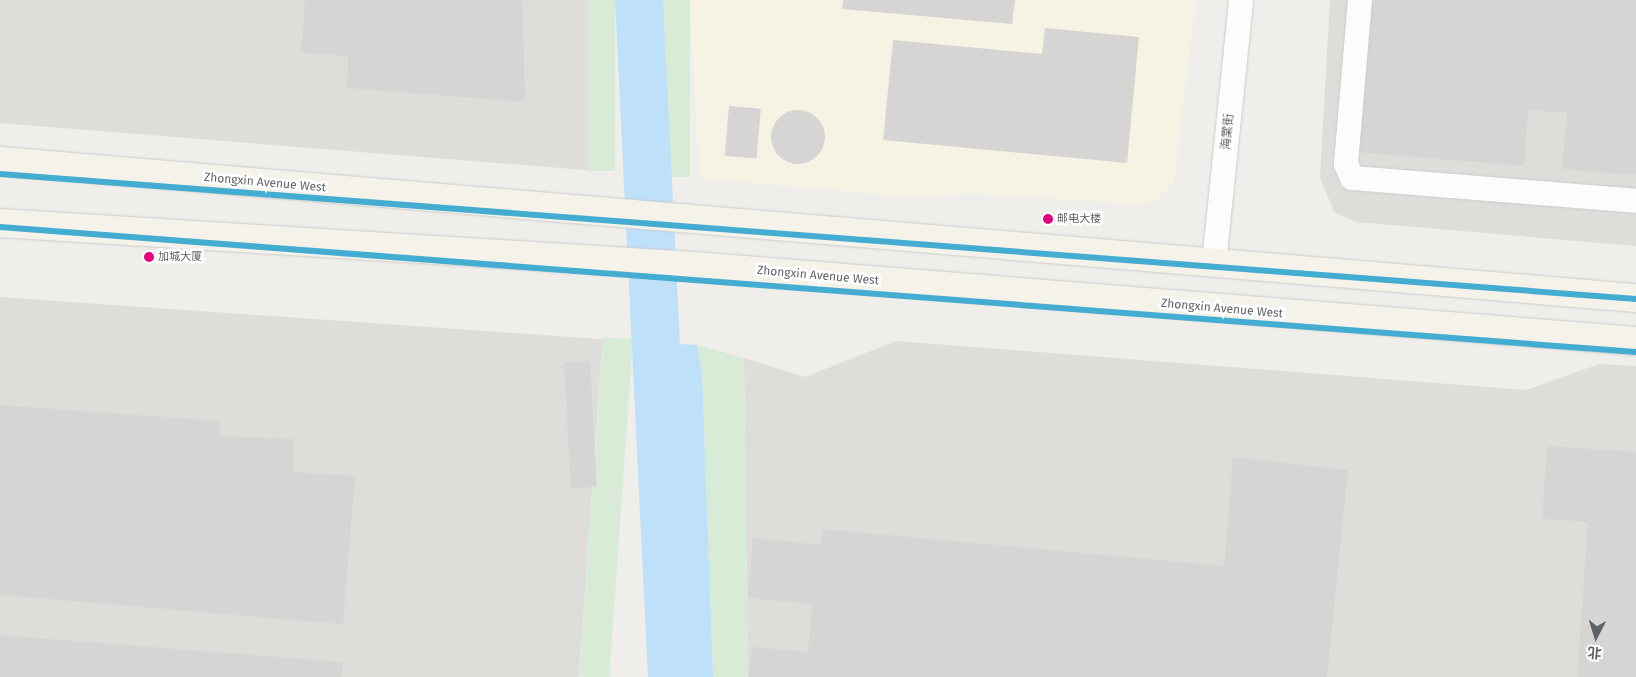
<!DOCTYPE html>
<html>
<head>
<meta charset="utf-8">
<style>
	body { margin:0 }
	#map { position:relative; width:1636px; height:677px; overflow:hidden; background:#efeeea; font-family:"Fira Sans","Noto Sans SC",sans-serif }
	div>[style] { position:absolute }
	.commercial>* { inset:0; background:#f7f3e4 }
	.industrial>* { inset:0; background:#dfddda; transform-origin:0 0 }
	.green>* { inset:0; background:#d8ebd6; transform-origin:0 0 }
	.water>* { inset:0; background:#bfe0f9 }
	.building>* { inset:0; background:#d6d5d3; transform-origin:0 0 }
	.round { border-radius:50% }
	.roads { filter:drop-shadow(0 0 1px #cbcccc) drop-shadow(0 0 1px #cbcccc) }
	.minor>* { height:24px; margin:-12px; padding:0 12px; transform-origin:12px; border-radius:12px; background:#fdfcfc }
	.major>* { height:28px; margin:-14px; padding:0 14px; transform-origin:14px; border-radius:14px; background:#f4f2e9 }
	.metro-1>* { height:6px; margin:-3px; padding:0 3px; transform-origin:3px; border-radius:3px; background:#44acd1 }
	.dots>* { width:14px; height:14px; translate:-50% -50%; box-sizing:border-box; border:2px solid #fff; border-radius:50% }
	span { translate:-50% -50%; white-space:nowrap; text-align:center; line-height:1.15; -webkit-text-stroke:5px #fff; paint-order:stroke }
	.bus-label { font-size:11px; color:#5f6368 }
	.left { translate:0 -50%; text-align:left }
	.street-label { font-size:12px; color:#5f6368 }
	.north { position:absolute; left:1571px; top:612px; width:50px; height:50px; -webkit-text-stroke:4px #fff; paint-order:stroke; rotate:185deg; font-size:14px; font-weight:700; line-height:20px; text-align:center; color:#5f6368 }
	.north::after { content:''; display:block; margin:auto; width:18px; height:22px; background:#5f6368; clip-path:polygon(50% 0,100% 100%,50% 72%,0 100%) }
</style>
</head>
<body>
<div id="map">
	<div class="commercial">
		<i style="clip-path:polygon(690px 0,1196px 0,1174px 181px,1158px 199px,1139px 204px,968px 193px,920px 198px,699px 178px)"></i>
	</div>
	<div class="industrial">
		<i style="clip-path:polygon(0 0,588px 0,597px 171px,0 123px)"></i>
		<i style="clip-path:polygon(1330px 0,1636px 0,1636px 246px,1356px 222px,1334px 212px,1320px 177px)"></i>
		<i style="left:0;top:297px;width:604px;height:380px;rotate:4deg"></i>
		<i style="clip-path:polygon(896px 341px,1526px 390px,1599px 364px,1636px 366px,1636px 677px,748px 677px,744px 358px,805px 377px)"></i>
	</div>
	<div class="green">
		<i style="left:588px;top:0;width:27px;height:171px"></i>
		<i style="left:663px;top:0;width:27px;height:177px"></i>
		<i style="left:603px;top:337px;width:30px;height:340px;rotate:4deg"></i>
		<i style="clip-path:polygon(697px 345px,744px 358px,748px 677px,713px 677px,702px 371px)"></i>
	</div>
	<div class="water">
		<i style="clip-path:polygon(615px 0,663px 0,680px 344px,697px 345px,702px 371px,713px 677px,648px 677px)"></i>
	</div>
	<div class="building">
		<i style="clip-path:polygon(305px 0,522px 0,525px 102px,347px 88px,348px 56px,301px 53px)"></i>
		<i style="clip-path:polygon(843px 0,1015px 0,1012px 24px,842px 9px)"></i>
		<i style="clip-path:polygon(1365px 0,1636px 0,1636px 175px,1562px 169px,1567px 113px,1528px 110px,1524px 166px,1353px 152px)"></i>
		<i style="clip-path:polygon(1045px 28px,1139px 37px,1127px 163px,883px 140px,893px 40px,1042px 54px)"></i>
		<i style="left:729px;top:106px;width:32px;height:50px;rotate:5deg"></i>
		<i class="round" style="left:771px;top:110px;width:54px;height:54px"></i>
		<i style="left:590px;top:361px;width:126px;height:26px;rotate:87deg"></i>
		<i style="clip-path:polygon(0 405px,219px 421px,220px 436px,294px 439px,294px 472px,355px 476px,343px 624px,0 595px)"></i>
		<i style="clip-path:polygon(1547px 446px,1636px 452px,1636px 677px,1577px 677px,1588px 522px,1542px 519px)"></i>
		<i style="clip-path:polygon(1233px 457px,1348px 470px,1327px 677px,749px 677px,752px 647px,808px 652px,812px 604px,748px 598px,753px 538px,821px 545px,822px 529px,1224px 566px)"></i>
		<i style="clip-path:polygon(0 635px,343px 662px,342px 677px,0 677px)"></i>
	</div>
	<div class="roads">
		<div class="minor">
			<i style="left:1360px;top:0;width:165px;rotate:94.9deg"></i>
			<i style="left:1346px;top:164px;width:15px;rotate:67deg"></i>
			<i style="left:1352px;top:178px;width:285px;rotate:4.6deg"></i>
			<i style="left:1214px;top:263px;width:264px;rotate:-84.1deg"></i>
		</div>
		<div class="major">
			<i style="left:0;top:161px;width:1642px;rotate:4.79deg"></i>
			<i style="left:0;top:223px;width:695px;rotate:3.55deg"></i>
			<i style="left:694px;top:266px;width:945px;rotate:4.55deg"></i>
		</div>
	</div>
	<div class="metro-1">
		<i style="left:0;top:174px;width:1641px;rotate:4.37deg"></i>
		<i style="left:0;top:227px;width:1641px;rotate:4.37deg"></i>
	</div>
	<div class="dots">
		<i style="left:1048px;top:219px;background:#e5007d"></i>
		<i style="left:149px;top:257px;background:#e5007d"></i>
	</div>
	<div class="bus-label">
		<span class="left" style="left:1057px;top:219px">邮电大楼</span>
		<span class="left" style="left:158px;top:257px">加城大厦</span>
	</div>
	<div class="street-label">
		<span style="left:1228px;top:132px;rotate:-84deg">海棠街</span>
		<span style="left:265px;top:183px;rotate:5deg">Zhongxin Avenue West</span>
		<span style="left:818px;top:276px;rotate:5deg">Zhongxin Avenue West</span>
		<span style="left:1222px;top:309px;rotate:5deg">Zhongxin Avenue West</span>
	</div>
	<div class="north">北</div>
</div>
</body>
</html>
